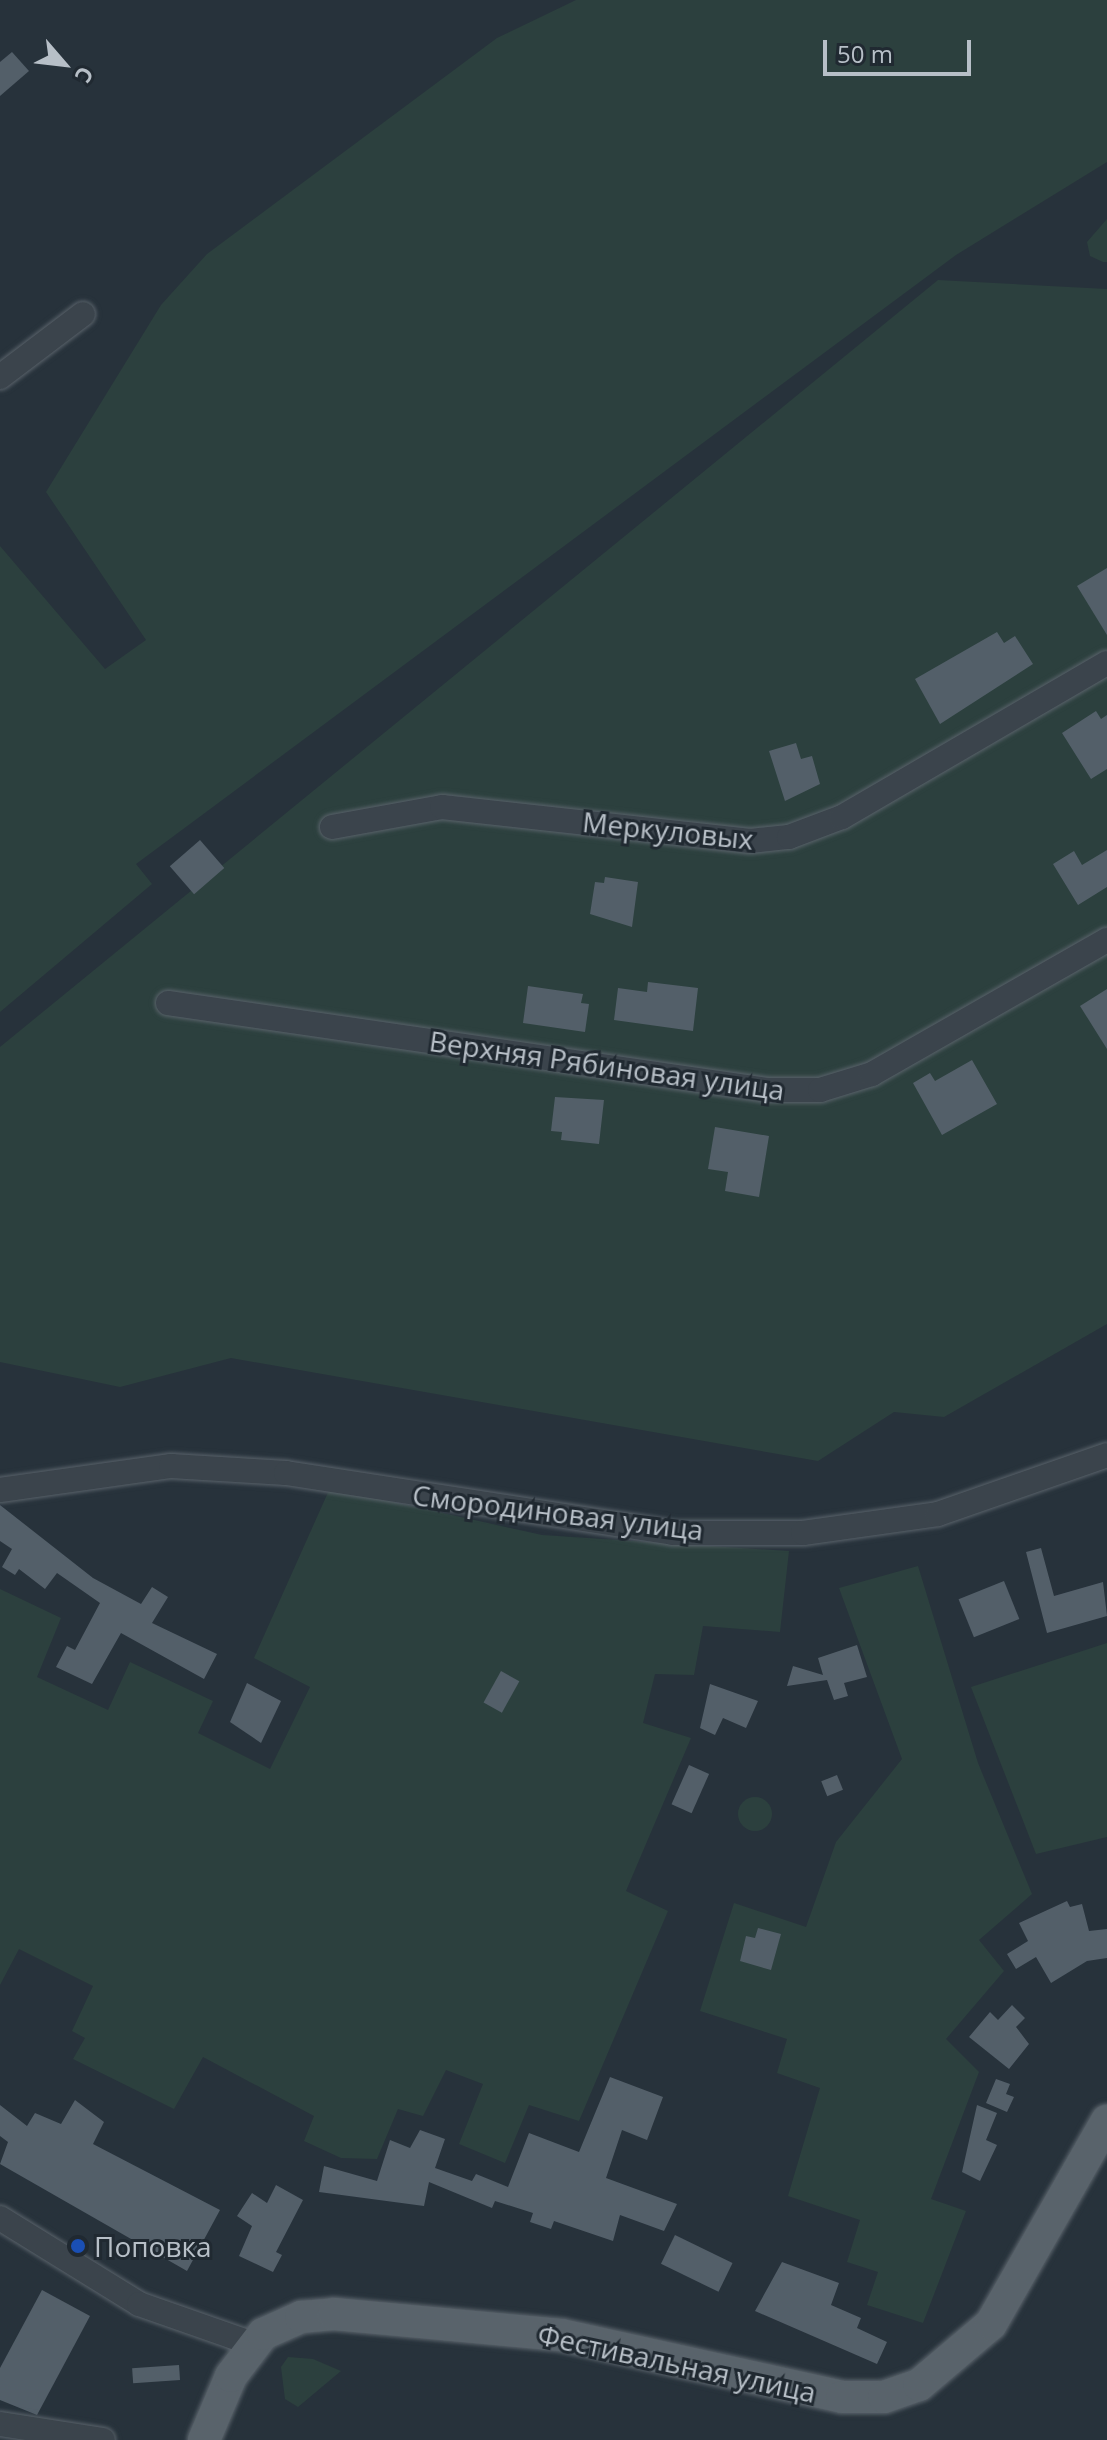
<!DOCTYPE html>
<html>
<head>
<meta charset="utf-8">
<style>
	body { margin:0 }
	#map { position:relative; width:1107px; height:2440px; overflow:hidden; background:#27323b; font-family:"Open Sans",sans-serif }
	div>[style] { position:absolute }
	.green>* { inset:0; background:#2c403e }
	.round { border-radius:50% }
	.building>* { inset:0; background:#535f69; transform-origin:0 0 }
	.roads { filter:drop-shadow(0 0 2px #59626a) drop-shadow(0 0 2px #59626a) }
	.minor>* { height:24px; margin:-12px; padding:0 12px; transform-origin:12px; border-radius:12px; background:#3b444c }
	.major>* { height:32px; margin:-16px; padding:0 16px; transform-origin:16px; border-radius:16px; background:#59636b }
	.dots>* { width:22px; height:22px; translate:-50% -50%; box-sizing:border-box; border:4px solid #202931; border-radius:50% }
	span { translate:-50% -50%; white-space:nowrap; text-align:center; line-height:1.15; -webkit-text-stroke:6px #202931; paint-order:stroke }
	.street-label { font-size:28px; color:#b7bfc7 }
	.poi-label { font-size:28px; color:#b7bfc7 }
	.left { translate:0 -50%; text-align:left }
	.north { position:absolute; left:24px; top:24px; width:80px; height:80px; -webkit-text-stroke:6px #202931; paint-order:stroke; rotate:118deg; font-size:22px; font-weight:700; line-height:32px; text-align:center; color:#b7bfc7 }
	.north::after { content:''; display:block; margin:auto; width:28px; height:36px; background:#b7bfc7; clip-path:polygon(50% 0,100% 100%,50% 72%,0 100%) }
	.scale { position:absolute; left:823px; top:40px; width:148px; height:36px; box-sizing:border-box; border:4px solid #b7bfc7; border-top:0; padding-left:10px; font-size:24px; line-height:28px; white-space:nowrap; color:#b7bfc7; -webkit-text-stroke:6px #202931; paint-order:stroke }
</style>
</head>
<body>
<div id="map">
	<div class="green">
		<i style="clip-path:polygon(576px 0,1107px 0,1107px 162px,956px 255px,136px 864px,152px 884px,0 1012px,0 546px,105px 669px,146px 640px,46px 492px,161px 305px,207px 254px,497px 38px)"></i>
		<i style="clip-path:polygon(1107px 219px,1107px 262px,1103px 262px,1090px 256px,1087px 242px)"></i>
		<i style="clip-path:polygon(938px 280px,1107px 289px,1107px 1324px,944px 1417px,894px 1412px,818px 1461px,231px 1358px,120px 1387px,0 1362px,0 1047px)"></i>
		<i style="clip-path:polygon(330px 1488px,542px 1535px,789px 1551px,780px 1632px,703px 1626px,694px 1675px,655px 1674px,643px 1723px,691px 1738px,626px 1891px,668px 1911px,579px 2121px,529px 2105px,505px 2163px,459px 2144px,483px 2084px,446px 2070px,423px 2116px,398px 2109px,377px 2159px,341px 2158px,304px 2141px,314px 2116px,203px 2057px,174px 2109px,73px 2059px,85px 2038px,72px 2031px,93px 1986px,19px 1949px,0 1985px,0 1589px,61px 1618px,37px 1677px,108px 1710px,130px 1662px,213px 1701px,198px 1733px,270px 1769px,310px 1687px,254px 1658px)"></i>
		<i style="clip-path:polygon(918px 1566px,978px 1763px,1032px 1894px,979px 1940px,1004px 1971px,946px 2039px,979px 2072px,931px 2199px,966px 2211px,923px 2323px,867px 2305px,878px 2272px,847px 2262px,860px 2220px,788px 2196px,820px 2088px,777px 2073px,787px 2039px,700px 2011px,734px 1903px,806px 1927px,836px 1842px,902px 1759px,839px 1588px)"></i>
		<i style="clip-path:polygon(1107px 1643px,1107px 1837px,1036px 1854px,971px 1687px)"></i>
		<i class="round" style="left:738px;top:1797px;width:34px;height:34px"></i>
		<i style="clip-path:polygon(288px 2357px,313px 2359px,341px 2371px,298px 2407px,285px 2399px,281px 2367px)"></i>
	</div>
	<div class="building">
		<i style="clip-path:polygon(12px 52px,29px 71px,0 96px,0 62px)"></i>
		<i style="clip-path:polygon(1107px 568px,1107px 635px,1077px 586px)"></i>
		<i style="clip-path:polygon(997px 632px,1004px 643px,1015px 636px,1033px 664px,940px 724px,915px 679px)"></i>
		<i style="clip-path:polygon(1096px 711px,1101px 719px,1107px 715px,1107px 769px,1091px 779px,1062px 733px)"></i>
		<i style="clip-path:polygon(796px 743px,801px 759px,812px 756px,820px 784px,785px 801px,769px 751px)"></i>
		<i style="left:200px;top:840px;width:37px;height:40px;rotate:49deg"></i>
		<i style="clip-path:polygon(1107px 850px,1107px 887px,1078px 905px,1053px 864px,1074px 851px,1082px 865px)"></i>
		<i style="clip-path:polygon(605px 877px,638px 882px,632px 927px,590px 914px,595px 882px,604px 883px)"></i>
		<i style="clip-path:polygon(648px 982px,698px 988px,693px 1031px,614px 1020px,618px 988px,647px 992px)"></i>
		<i style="clip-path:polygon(528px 986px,583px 994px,581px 1003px,589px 1004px,585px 1032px,523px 1023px)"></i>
		<i style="clip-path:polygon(1107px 989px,1107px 1049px,1080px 1006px)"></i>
		<i style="clip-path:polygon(972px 1060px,997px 1104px,942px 1135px,913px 1083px,930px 1073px,935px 1081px)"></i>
		<i style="clip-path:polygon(555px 1097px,604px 1100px,599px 1144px,561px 1140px,562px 1132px,551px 1131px)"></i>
		<i style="clip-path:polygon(715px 1127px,769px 1136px,759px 1197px,725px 1191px,728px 1172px,708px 1169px)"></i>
		<i style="clip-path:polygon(0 1505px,93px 1578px,141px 1604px,152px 1587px,168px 1597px,152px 1623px,217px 1654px,204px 1679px,121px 1633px,92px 1684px,56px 1667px,67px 1646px,75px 1650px,100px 1603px,57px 1573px,45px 1589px,19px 1569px,15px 1575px,2px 1567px,12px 1549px,0 1541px)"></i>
		<i style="clip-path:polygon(1041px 1548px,1054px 1596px,1103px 1582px,1107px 1616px,1047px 1633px,1026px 1552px)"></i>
		<i style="left:1004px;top:1581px;width:41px;height:49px;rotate:68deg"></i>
		<i style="clip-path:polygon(857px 1645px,867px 1677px,844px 1683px,848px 1696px,834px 1700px,827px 1680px,787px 1686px,793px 1666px,823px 1675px,818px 1658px)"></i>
		<i style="left:501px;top:1671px;width:21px;height:36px;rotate:29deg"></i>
		<i style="clip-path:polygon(247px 1683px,281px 1701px,261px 1743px,230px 1722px)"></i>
		<i style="clip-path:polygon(710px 1684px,758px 1701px,746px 1728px,723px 1718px,715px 1735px,700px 1728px)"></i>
		<i style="left:689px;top:1765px;width:22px;height:43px;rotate:24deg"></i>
		<i style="left:837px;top:1775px;width:16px;height:17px;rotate:68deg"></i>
		<i style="clip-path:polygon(1067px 1901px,1070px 1907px,1082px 1904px,1089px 1931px,1107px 1929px,1107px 1958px,1087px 1961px,1051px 1983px,1036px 1957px,1016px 1969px,1007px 1954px,1028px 1941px,1019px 1923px)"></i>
		<i style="clip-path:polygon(758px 1928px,781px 1934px,771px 1970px,740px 1961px,746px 1936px,755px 1938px)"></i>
		<i style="clip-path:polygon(1012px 2005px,1025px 2018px,1016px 2027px,1029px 2044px,1009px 2069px,969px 2037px,990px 2012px,998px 2020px)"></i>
		<i style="clip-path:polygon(610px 2077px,663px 2097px,647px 2140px,622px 2130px,606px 2178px,677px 2204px,664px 2231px,620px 2215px,613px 2241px,554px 2221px,551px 2229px,530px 2222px,533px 2213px,495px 2201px,492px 2208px,429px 2182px,424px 2206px,319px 2192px,324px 2166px,377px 2181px,390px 2140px,410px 2148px,420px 2130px,445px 2139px,435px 2168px,472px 2181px,476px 2174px,508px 2187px,529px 2133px,579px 2152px)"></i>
		<i style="clip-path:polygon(996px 2079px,1010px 2084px,1006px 2094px,1014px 2097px,1007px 2112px,986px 2103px)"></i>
		<i style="clip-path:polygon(75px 2100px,104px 2122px,93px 2144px,220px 2210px,187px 2271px,0 2164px,8px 2142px,0 2136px,0 2105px,27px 2126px,35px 2113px,61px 2124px)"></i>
		<i style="clip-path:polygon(977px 2105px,997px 2113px,986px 2140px,997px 2145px,980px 2181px,962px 2172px)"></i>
		<i style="clip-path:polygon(276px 2185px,303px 2200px,276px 2252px,282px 2255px,273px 2272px,239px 2256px,252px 2226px,237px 2216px,252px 2193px,267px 2203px)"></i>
		<i style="left:675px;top:2235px;width:64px;height:32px;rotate:26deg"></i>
		<i style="clip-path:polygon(782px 2262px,839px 2283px,831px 2305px,861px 2318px,857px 2328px,887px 2342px,877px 2364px,755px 2311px)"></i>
		<i style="clip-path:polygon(42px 2290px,90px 2316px,37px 2415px,0 2400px,0 2368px)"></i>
		<i style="left:179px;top:2365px;width:15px;height:47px;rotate:86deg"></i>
	</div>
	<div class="roads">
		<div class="minor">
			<i style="left:0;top:377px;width:104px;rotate:-37.2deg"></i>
			<i style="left:332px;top:827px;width:112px;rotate:-10.3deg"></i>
			<i style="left:442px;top:807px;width:310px;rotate:6.3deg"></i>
			<i style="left:750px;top:841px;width:39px;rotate:-6deg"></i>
			<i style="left:789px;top:837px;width:57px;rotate:-20.7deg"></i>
			<i style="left:842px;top:817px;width:306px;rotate:-30.2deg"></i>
			<i style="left:168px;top:1003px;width:605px;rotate:8.26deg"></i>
			<i style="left:767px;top:1090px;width:53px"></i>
			<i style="left:820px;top:1090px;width:54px;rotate:-17.1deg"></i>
			<i style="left:872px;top:1074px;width:271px;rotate:-29.7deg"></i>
			<i style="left:0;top:1490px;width:173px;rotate:-8deg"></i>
			<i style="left:171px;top:1466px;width:115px;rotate:3.5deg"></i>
			<i style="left:286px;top:1473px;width:392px;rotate:8.8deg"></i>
			<i style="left:673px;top:1533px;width:130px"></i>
			<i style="left:803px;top:1533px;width:136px;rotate:-8deg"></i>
			<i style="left:938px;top:1514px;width:179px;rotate:-19.2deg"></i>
			<i style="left:0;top:2218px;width:163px;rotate:31.7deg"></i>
			<i style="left:139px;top:2304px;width:121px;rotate:19.3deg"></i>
			<i style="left:0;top:2424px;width:104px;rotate:8.8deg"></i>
		</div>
		<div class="major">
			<i style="left:204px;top:2440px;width:69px;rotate:-67.1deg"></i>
			<i style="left:231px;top:2376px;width:53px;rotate:-52.7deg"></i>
			<i style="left:263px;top:2334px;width:42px;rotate:-24.1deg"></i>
			<i style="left:301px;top:2317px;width:33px;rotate:-5deg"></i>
			<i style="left:334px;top:2314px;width:228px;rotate:5.3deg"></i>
			<i style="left:561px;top:2335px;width:288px;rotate:12.4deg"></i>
			<i style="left:842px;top:2397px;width:42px"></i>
			<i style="left:884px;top:2397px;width:37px;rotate:-19deg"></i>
			<i style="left:919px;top:2385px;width:94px;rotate:-40.3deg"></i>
			<i style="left:991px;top:2324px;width:234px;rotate:-60.3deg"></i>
		</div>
	</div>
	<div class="dots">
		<i style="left:78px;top:2246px;background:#1a4fb4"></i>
	</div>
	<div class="street-label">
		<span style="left:668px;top:830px;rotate:6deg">Меркуловых</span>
		<span style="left:607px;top:1065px;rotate:8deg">Верхняя Рябиновая улица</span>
		<span style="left:558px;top:1512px;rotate:7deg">Смородиновая улица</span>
		<span style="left:677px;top:2363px;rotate:12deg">Фестивальная улица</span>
	</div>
	<div class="poi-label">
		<span class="left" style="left:94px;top:2246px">Поповка</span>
	</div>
	<div class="north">С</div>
	<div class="scale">50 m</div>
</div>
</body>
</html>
